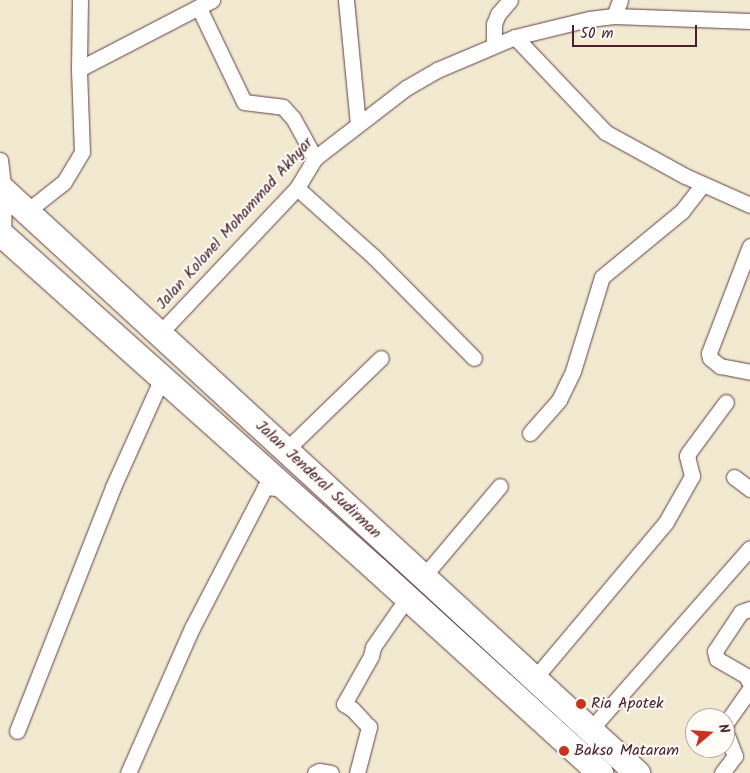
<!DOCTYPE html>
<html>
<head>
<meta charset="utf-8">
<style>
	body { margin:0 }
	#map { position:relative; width:750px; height:773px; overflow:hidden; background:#f1ead1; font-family:Kalam,sans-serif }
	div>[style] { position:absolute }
	.roads { filter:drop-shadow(0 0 1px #633d44) drop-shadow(0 0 1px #633d44) }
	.street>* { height:15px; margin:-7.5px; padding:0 7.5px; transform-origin:7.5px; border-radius:7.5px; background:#fff }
	.primary>* { height:25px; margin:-12.5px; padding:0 12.5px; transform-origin:12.5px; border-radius:12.5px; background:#fff }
	.dots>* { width:14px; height:14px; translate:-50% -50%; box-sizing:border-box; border:2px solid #fdfcf7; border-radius:50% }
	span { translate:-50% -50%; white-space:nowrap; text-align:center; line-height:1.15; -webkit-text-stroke:4px #fdfcf7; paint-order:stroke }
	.street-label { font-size:16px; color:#4a1f2b }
	.poi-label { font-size:16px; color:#4a1f2b }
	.left { translate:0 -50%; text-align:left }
	.north { position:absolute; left:685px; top:708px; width:50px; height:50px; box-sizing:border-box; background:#fdfcf7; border:1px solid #b5a4a5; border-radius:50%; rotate:72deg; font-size:14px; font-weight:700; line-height:20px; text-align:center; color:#4a1f2b }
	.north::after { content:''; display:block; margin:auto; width:18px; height:22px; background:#c8321e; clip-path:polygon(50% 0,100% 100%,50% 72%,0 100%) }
	.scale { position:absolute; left:572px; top:25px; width:125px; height:22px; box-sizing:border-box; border:2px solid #4a1f2b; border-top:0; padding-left:6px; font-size:15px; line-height:18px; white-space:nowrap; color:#4a1f2b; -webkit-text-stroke:4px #fdfcf7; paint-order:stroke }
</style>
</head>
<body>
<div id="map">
	<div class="roads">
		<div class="street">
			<i style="left:346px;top:0;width:125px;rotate:84.5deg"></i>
			<i style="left:199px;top:8px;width:104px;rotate:64.4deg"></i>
			<i style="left:244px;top:102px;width:39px;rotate:7deg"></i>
			<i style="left:283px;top:107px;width:15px;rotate:48deg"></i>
			<i style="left:293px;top:118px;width:46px;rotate:61.2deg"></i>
			<i style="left:614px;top:16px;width:17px;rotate:-69deg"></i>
			<i style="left:515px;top:37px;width:131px;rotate:46.5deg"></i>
			<i style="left:605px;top:132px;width:91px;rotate:28.8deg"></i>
			<i style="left:685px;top:176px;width:71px;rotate:24deg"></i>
			<i style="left:494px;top:45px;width:21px;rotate:-90deg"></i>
			<i style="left:494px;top:24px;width:11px;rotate:-68deg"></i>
			<i style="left:498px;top:14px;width:18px;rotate:-49deg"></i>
			<i style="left:79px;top:69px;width:150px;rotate:-27.4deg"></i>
			<i style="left:0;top:160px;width:32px;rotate:83deg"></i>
			<i style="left:4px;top:192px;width:49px;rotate:91.2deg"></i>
			<i style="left:297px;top:188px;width:103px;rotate:41.9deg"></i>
			<i style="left:374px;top:257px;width:142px;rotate:45.3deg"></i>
			<i style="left:26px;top:212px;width:48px;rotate:-38.3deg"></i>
			<i style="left:64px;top:182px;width:35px;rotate:-59deg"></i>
			<i style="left:82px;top:152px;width:83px;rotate:-92.1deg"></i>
			<i style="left:79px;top:69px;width:69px;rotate:-89.2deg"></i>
			<i style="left:750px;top:246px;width:115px;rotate:111deg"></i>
			<i style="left:709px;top:353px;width:5px;rotate:79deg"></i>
			<i style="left:710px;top:358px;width:13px;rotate:39deg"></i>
			<i style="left:720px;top:366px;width:31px;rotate:11deg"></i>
			<i style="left:159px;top:334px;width:201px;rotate:-46.6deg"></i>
			<i style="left:297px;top:188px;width:35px;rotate:-59deg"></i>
			<i style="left:315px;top:158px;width:115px;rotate:-37.6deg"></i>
			<i style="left:406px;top:88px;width:36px;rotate:-30deg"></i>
			<i style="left:437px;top:70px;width:85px;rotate:-22.9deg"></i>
			<i style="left:515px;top:37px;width:76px;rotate:-13.7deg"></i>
			<i style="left:589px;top:19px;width:25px;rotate:-7deg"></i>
			<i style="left:614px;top:16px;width:136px;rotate:2.1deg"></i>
			<i style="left:530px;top:433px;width:44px;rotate:-48.7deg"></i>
			<i style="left:559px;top:400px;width:32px;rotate:-64deg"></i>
			<i style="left:573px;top:371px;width:98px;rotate:-72.9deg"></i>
			<i style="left:602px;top:277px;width:104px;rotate:-39.5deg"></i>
			<i style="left:682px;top:211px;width:34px;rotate:-52deg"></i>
			<i style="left:286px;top:450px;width:132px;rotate:-44.1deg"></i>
			<i style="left:734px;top:477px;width:20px;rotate:37deg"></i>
			<i style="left:423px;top:577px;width:119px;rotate:-49.8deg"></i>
			<i style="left:750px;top:609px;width:9px;rotate:162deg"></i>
			<i style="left:741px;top:612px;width:47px;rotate:123.7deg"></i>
			<i style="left:715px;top:651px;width:8px;rotate:76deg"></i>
			<i style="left:717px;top:659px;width:34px;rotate:30deg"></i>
			<i style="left:746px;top:676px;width:8px;rotate:60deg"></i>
			<i style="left:534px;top:679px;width:205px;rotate:-49.9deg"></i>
			<i style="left:666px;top:522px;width:53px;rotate:-60.5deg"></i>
			<i style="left:692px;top:476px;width:21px;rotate:-104deg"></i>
			<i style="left:687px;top:456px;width:4px;rotate:-63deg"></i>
			<i style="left:689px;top:452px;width:62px;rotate:-53.5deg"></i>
			<i style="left:590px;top:730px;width:242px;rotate:-48.7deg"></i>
			<i style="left:17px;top:731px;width:262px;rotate:-68.5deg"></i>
			<i style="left:113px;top:487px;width:120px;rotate:-65.8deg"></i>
			<i style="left:128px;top:773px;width:158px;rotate:-66.2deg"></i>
			<i style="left:192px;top:628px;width:159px;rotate:-62.6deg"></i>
			<i style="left:265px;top:487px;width:21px;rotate:5deg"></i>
			<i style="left:315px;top:773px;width:4px;rotate:-27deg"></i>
			<i style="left:319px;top:771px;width:12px;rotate:9deg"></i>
			<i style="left:357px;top:773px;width:48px;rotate:-75.4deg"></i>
			<i style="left:369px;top:727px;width:25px;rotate:-133deg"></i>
			<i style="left:352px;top:709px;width:9px;rotate:-148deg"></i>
			<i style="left:344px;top:704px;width:55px;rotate:-60.6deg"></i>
			<i style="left:371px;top:656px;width:9px;rotate:-77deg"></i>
			<i style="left:373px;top:647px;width:60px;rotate:-55.2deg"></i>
			<i style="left:722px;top:773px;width:21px;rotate:-53deg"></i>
			<i style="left:735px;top:756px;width:26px;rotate:-111deg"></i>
			<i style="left:726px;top:732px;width:9px;rotate:-90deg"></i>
			<i style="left:726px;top:723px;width:42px;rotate:-54.8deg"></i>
		</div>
		<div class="primary">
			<i style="left:0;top:187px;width:866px;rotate:42.61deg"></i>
			<i style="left:0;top:233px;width:506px;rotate:41.79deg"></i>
			<i style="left:377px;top:570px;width:302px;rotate:42.3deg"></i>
		</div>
	</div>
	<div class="dots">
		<i style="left:581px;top:704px;background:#c8321e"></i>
		<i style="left:564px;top:751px;background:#c8321e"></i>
	</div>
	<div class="street-label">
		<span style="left:235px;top:224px;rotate:-48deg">Jalan Kolonel Mohammad Akhyar</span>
		<span style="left:318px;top:480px;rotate:43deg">Jalan Jenderal Sudirman</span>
	</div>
	<div class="poi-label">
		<span class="left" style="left:591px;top:704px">Ria Apotek</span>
		<span class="left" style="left:574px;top:751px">Bakso Mataram</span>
	</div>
	<div class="north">N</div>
	<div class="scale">50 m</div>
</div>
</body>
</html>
